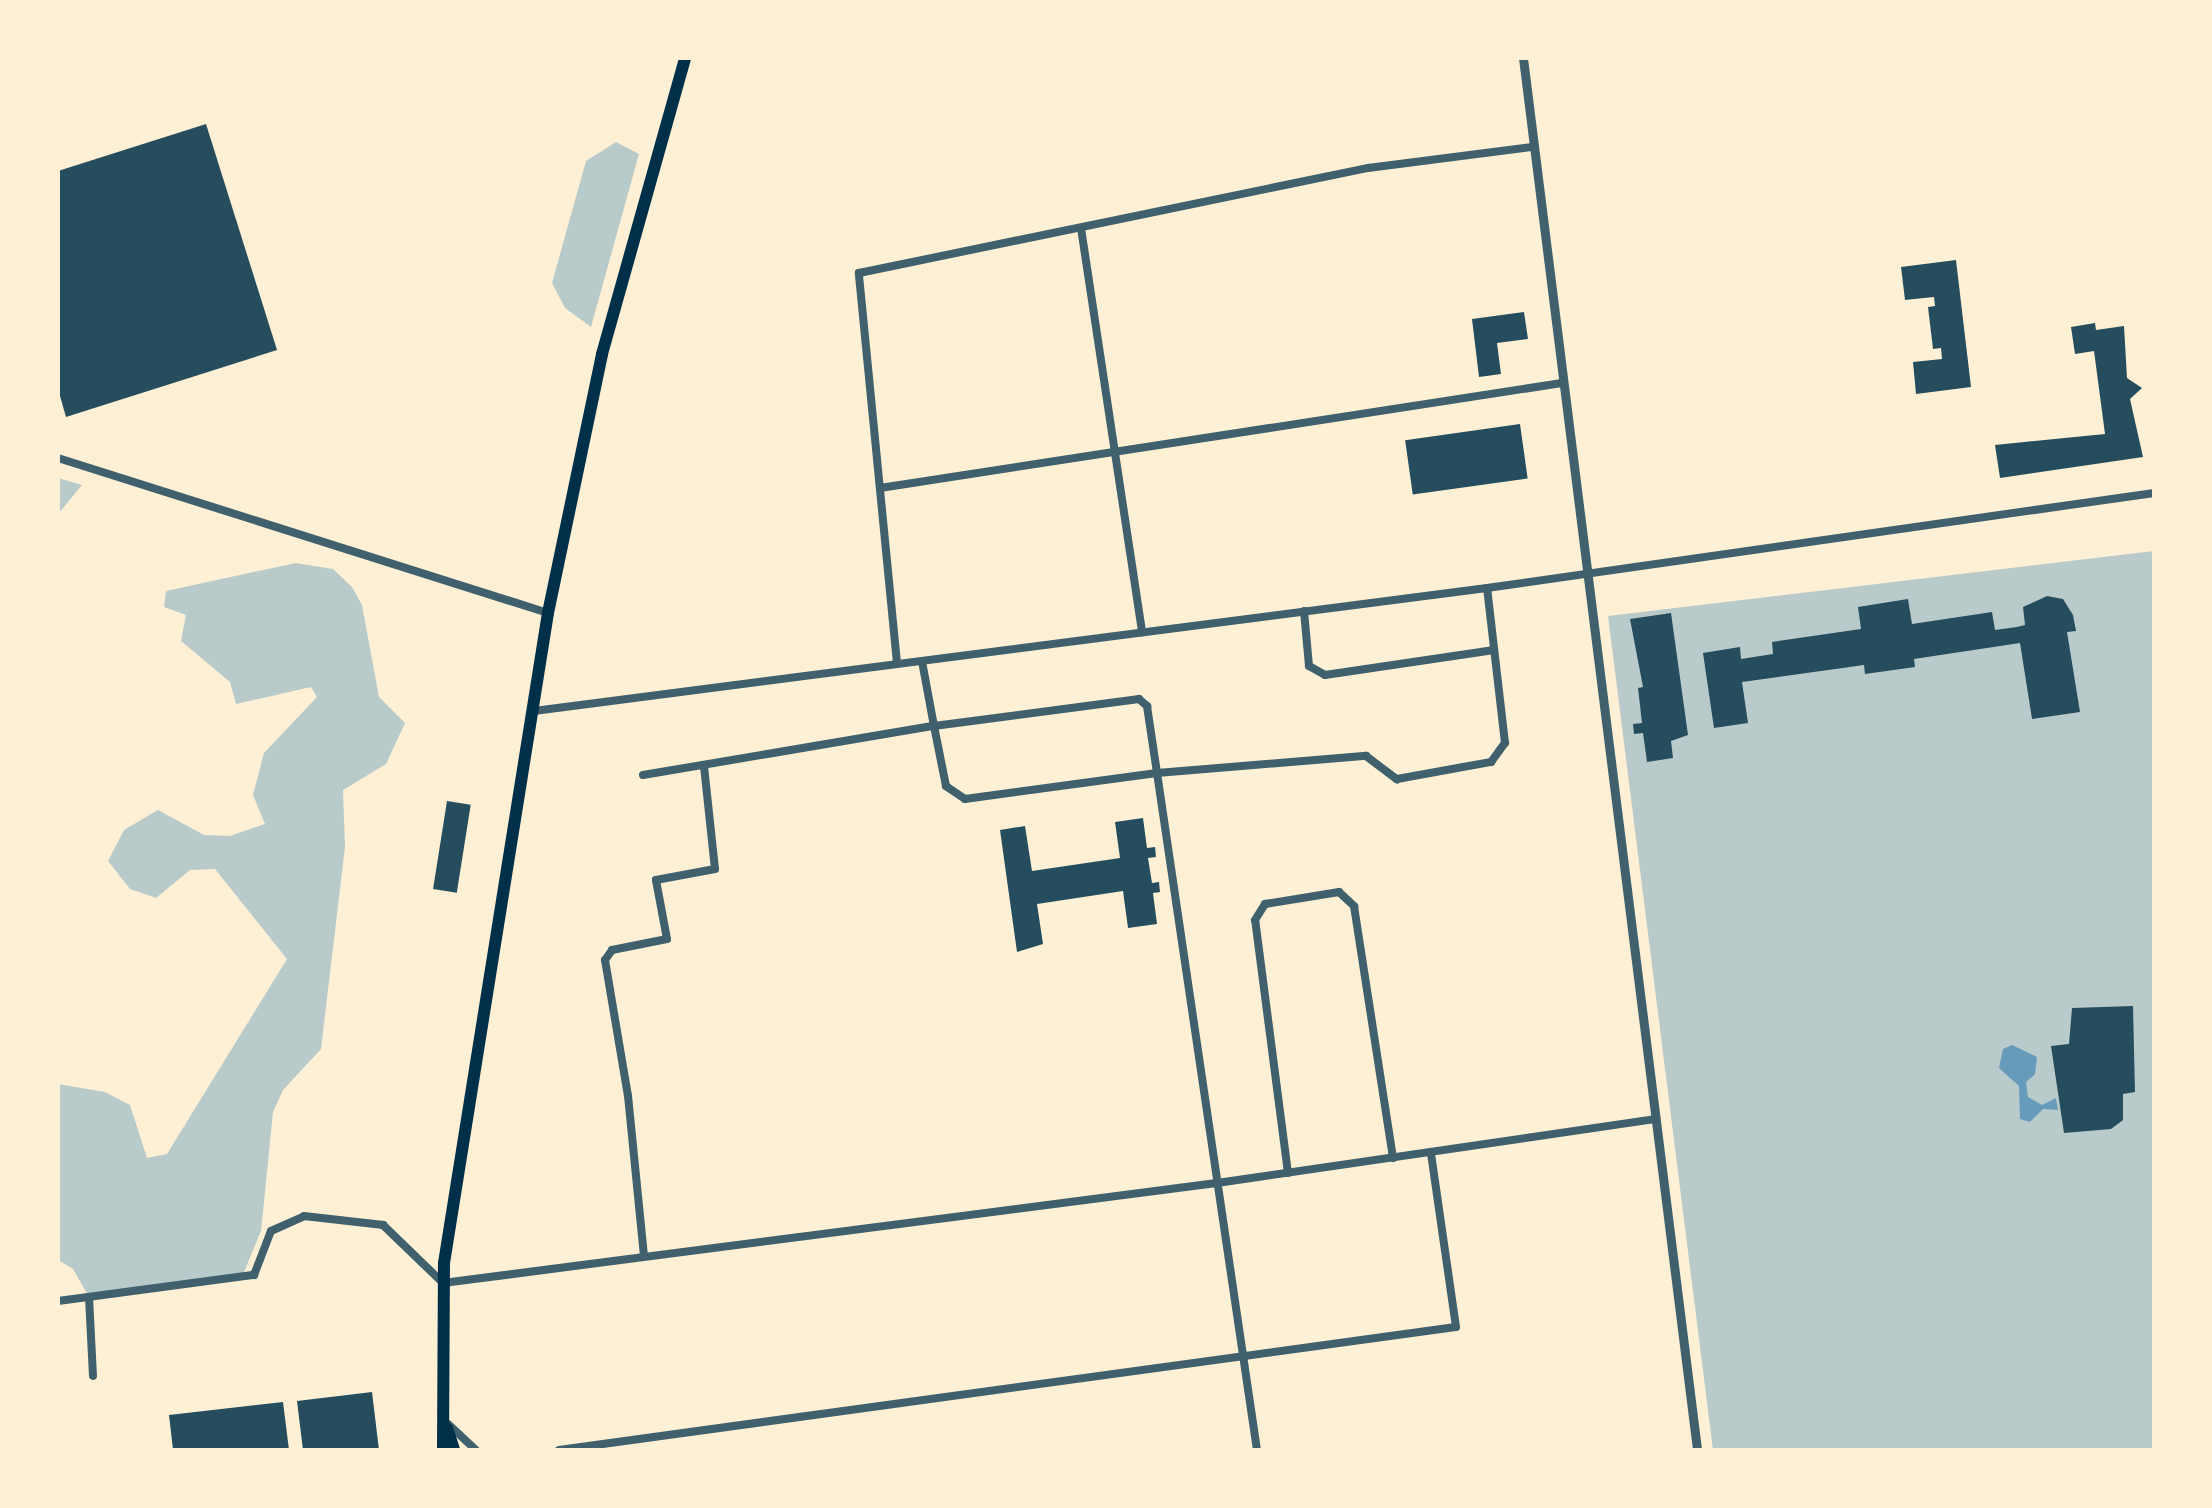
<!DOCTYPE html>
<html>
<head>
<meta charset="utf-8">
<style>
	body { margin:0 }
	#map { position:relative; width:2212px; height:1508px; overflow:hidden; background:#fdf0d5; font-family:"IBM Plex Sans",sans-serif }
	div>[style] { position:absolute }
	.green>* { inset:0; background:#b9caca }
	.water>* { inset:0; background:#669bbc }
	.building>* { inset:0; background:#264d5e; transform-origin:0 0 }
	.minor>* { height:8px; margin:-4px; padding:0 4px; transform-origin:4px; border-radius:4px; background:#3f606c }
	.tertiary>* { height:9px; margin:-4.5px; padding:0 4.5px; transform-origin:4.5px; border-radius:4.5px; background:#3f606c }
	.trunk>* { height:12px; margin:-6px; padding:0 6px; transform-origin:6px; border-radius:6px; background:#003049 }
	span { translate:-50% -50%; white-space:nowrap; text-align:center; line-height:1.15; -webkit-text-stroke:10px #fdf0d5; paint-order:stroke }
	.frame { position:absolute; inset:0; border:60px solid #fdf0d5; pointer-events:none }
</style>
</head>
<body>
<div id="map">
	<div class="green">
		<i style="clip-path:polygon(616px 142px,639px 154px,591px 327px,565px 308px,552px 283px,586px 161px)"></i>
		<i style="clip-path:polygon(58px 478px,82px 485px,58px 514px)"></i>
		<i style="clip-path:polygon(2154px 551px,2154px 1450px,1713px 1450px,1608px 616px)"></i>
		<i style="clip-path:polygon(296px 563px,333px 569px,352px 587px,362px 605px,379px 697px,405px 723px,386px 764px,343px 790px,345px 847px,321px 1049px,283px 1090px,273px 1112px,261px 1231px,242px 1277px,89px 1297px,73px 1269px,58px 1260px,58px 1084px,105px 1092px,130px 1105px,147px 1158px,167px 1154px,287px 959px,215px 869px,190px 870px,156px 898px,130px 889px,108px 861px,124px 830px,158px 810px,204px 835px,230px 836px,265px 824px,253px 795px,264px 753px,317px 697px,311px 687px,236px 704px,230px 682px,181px 641px,186px 615px,164px 607px,166px 591px)"></i>
	</div>
	<div class="water">
		<i style="clip-path:polygon(2012px 1045px,2037px 1057px,2035px 1074px,2026px 1082px,2028px 1097px,2042px 1105px,2056px 1098px,2058px 1110px,2043px 1109px,2030px 1122px,2020px 1119px,2019px 1086px,1999px 1068px,2003px 1049px)"></i>
	</div>
	<div class="building">
		<i style="clip-path:polygon(206px 124px,277px 350px,66px 417px,58px 389px,58px 171px)"></i>
		<i style="clip-path:polygon(1956px 260px,1971px 387px,1916px 394px,1913px 362px,1942px 359px,1941px 348px,1933px 349px,1928px 307px,1935px 306px,1934px 297px,1905px 300px,1901px 267px)"></i>
		<i style="clip-path:polygon(1524px 312px,1528px 339px,1497px 343px,1501px 374px,1479px 377px,1472px 319px)"></i>
		<i style="clip-path:polygon(2095px 323px,2096px 330px,2124px 326px,2127px 378px,2142px 388px,2130px 399px,2143px 457px,2000px 478px,1995px 445px,2105px 434px,2094px 351px,2075px 354px,2071px 327px)"></i>
		<i style="left:1520px;top:424px;width:55px;height:116px;rotate:82deg"></i>
		<i style="clip-path:polygon(2047px 596px,2063px 599px,2073px 615px,2076px 631px,2067px 632px,2080px 712px,2032px 719px,2020px 643px,1914px 659px,1915px 667px,1865px 674px,1864px 665px,1742px 682px,1748px 723px,1714px 728px,1703px 653px,1740px 647px,1741px 659px,1773px 654px,1772px 642px,1861px 629px,1858px 607px,1908px 599px,1912px 624px,1992px 612px,1995px 630px,2017px 627px,2025px 625px,2023px 607px)"></i>
		<i style="clip-path:polygon(1671px 613px,1688px 735px,1671px 741px,1673px 758px,1647px 762px,1643px 733px,1634px 734px,1633px 724px,1642px 723px,1638px 688px,1643px 687px,1630px 619px)"></i>
		<i style="left:447px;top:801px;width:24px;height:89px;rotate:9deg"></i>
		<i style="clip-path:polygon(1143px 818px,1147px 848px,1155px 847px,1156px 857px,1148px 858px,1152px 883px,1159px 882px,1160px 892px,1153px 893px,1157px 924px,1128px 928px,1123px 891px,1037px 904px,1043px 944px,1017px 952px,1000px 830px,1025px 826px,1032px 871px,1120px 858px,1115px 822px)"></i>
		<i style="clip-path:polygon(2133px 1006px,2135px 1092px,2123px 1094px,2123px 1120px,2111px 1129px,2064px 1133px,2051px 1046px,2069px 1044px,2072px 1008px)"></i>
		<i style="clip-path:polygon(372px 1392px,379px 1450px,303px 1450px,297px 1401px)"></i>
		<i style="clip-path:polygon(283px 1402px,289px 1450px,173px 1450px,169px 1415px)"></i>
	</div>
	<div class="minor">
		<i style="left:1081px;top:228px;width:409px;rotate:81.4deg"></i>
		<i style="left:58px;top:458px;width:514px;rotate:17.55deg"></i>
		<i style="left:880px;top:488px;width:690px;rotate:-8.75deg"></i>
		<i style="left:1304px;top:611px;width:55px;rotate:84.8deg"></i>
		<i style="left:1309px;top:666px;width:18px;rotate:29deg"></i>
		<i style="left:1325px;top:675px;width:171px;rotate:-8.4deg"></i>
		<i style="left:897px;top:663px;width:392px;rotate:-95.6deg"></i>
		<i style="left:859px;top:273px;width:520px;rotate:-11.66deg"></i>
		<i style="left:1368px;top:168px;width:166px;rotate:-7.3deg"></i>
		<i style="left:1139px;top:699px;width:11px;rotate:41deg"></i>
		<i style="left:1147px;top:706px;width:68px;rotate:81.5deg"></i>
		<i style="left:1157px;top:773px;width:194px;rotate:172.3deg"></i>
		<i style="left:965px;top:799px;width:23px;rotate:-146deg"></i>
		<i style="left:946px;top:786px;width:61px;rotate:-101.3deg"></i>
		<i style="left:934px;top:726px;width:207px;rotate:-7.5deg"></i>
		<i style="left:534px;top:711px;width:961px;rotate:-7.35deg"></i>
		<i style="left:1487px;top:588px;width:674px;rotate:-8.11deg"></i>
		<i style="left:643px;top:775px;width:295px;rotate:-9.6deg"></i>
		<i style="left:934px;top:726px;width:66px;rotate:-100.5deg"></i>
		<i style="left:1288px;top:1173px;width:255px;rotate:-97.4deg"></i>
		<i style="left:1255px;top:920px;width:19px;rotate:-58deg"></i>
		<i style="left:1265px;top:904px;width:75px;rotate:-9.2deg"></i>
		<i style="left:1339px;top:892px;width:21px;rotate:43deg"></i>
		<i style="left:1354px;top:906px;width:255px;rotate:81.2deg"></i>
		<i style="left:644px;top:1256px;width:161px;rotate:-95.7deg"></i>
		<i style="left:628px;top:1096px;width:138px;rotate:-99.6deg"></i>
		<i style="left:605px;top:960px;width:12px;rotate:-55deg"></i>
		<i style="left:612px;top:950px;width:56px;rotate:-11.3deg"></i>
		<i style="left:667px;top:939px;width:60px;rotate:-100.6deg"></i>
		<i style="left:656px;top:880px;width:60px;rotate:-10.6deg"></i>
		<i style="left:715px;top:869px;width:104px;rotate:-96.1deg"></i>
		<i style="left:89px;top:1297px;width:79px;rotate:87.1deg"></i>
		<i style="left:58px;top:1301px;width:198px;rotate:-7.6deg"></i>
		<i style="left:254px;top:1275px;width:47px;rotate:-68.9deg"></i>
		<i style="left:271px;top:1231px;width:36px;rotate:-24deg"></i>
		<i style="left:304px;top:1216px;width:80px;rotate:6.5deg"></i>
		<i style="left:383px;top:1225px;width:83px;rotate:44deg"></i>
		<i style="left:443px;top:1283px;width:780px;rotate:-7.36deg"></i>
		<i style="left:1217px;top:1183px;width:444px;rotate:-8.3deg"></i>
		<i style="left:448px;top:1424px;width:38px;rotate:43deg"></i>
		<i style="left:559px;top:1450px;width:905px;rotate:-7.81deg"></i>
		<i style="left:1456px;top:1327px;width:176px;rotate:-98.2deg"></i>
		<i style="left:1257px;top:1450px;width:684px;rotate:-98.4deg"></i>
		<i style="left:1157px;top:773px;width:210px;rotate:-4.7deg"></i>
		<i style="left:1366px;top:756px;width:39px;rotate:37deg"></i>
		<i style="left:1397px;top:779px;width:96px;rotate:-10.3deg"></i>
		<i style="left:1491px;top:762px;width:24px;rotate:-54deg"></i>
		<i style="left:1505px;top:743px;width:156px;rotate:-96.6deg"></i>
	</div>
	<div class="tertiary">
		<i style="left:1523px;top:58px;width:1403px;rotate:82.87deg"></i>
	</div>
	<div class="trunk">
		<i style="left:447px;top:1428px;width:23px;rotate:72deg"></i>
		<i style="left:443px;top:1450px;width:187px;rotate:-89.7deg"></i>
		<i style="left:444px;top:1263px;width:658px;rotate:-80.91deg"></i>
		<i style="left:548px;top:613px;width:265px;rotate:-78.2deg"></i>
		<i style="left:602px;top:354px;width:307px;rotate:-74.3deg"></i>
	</div>
	<div class="frame"></div>
</div>
</body>
</html>
